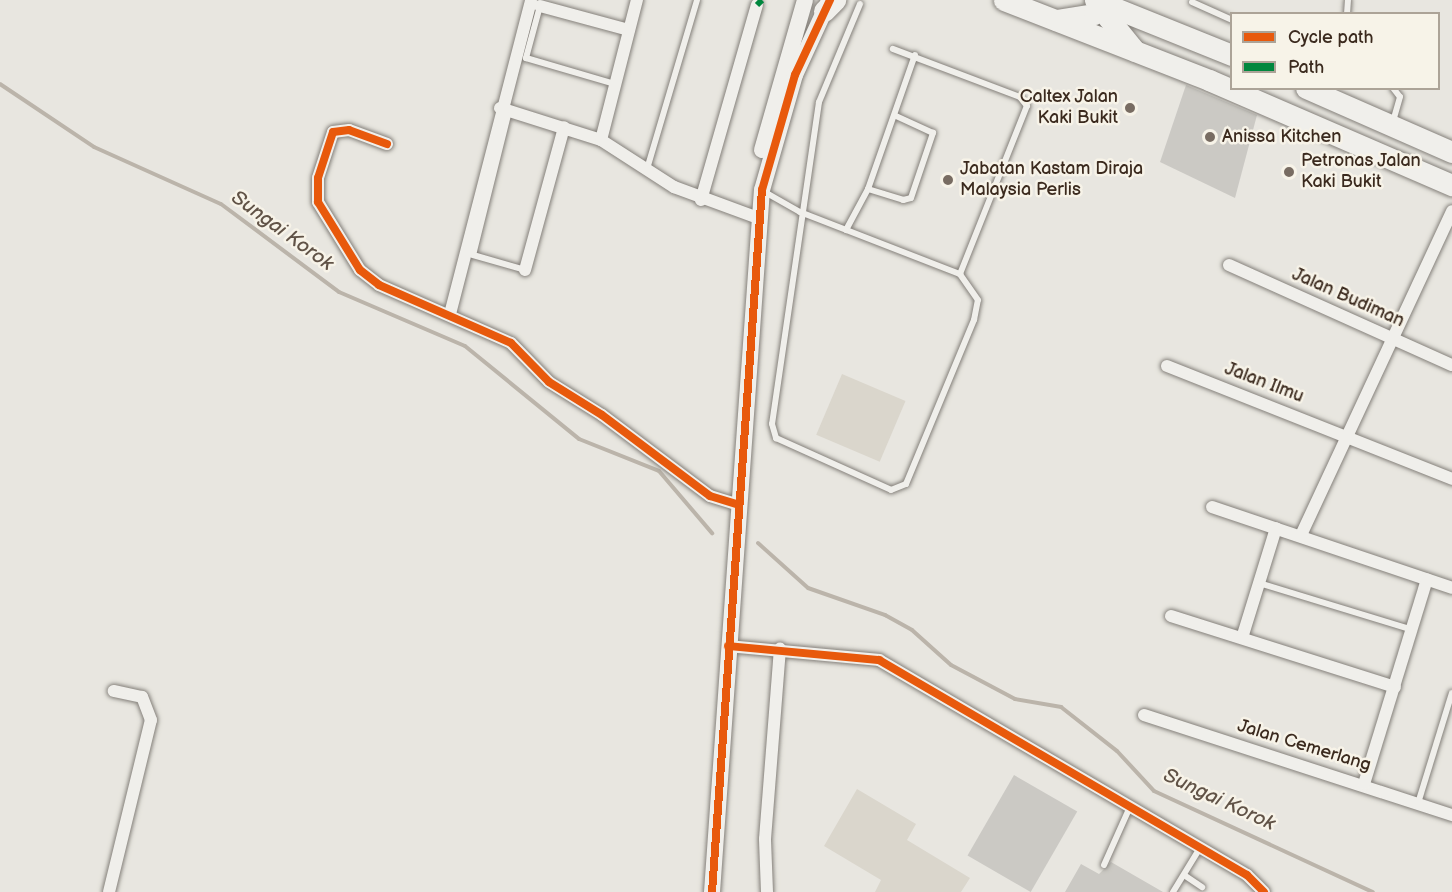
<!DOCTYPE html>
<html>
<head>
<meta charset="utf-8">
<style>
	body { margin:0 }
	#map { position:relative; width:1452px; height:892px; overflow:hidden; background:#e8e6e0; font-family:"Balsamiq Sans",sans-serif }
	div>[style] { position:absolute }
	.green>* { inset:0; background:#dad6cc; transform-origin:0 0 }
	.stream>* { height:4px; margin:-2px; padding:0 2px; transform-origin:2px; border-radius:2px; background:#bbb4aa }
	.building>* { inset:0; background:#cbc9c4; transform-origin:0 0 }
	.roads { filter:drop-shadow(0 0 2px #84807a) drop-shadow(0 0 2px #84807a) }
	.lane>* { height:6px; margin:-3px; padding:0 3px; transform-origin:3px; border-radius:3px; background:#f0efeb }
	.street>* { height:12px; margin:-6px; padding:0 6px; transform-origin:6px; border-radius:6px; background:#f0efeb }
	.secondary>* { height:16px; margin:-8px; padding:0 8px; transform-origin:8px; border-radius:8px; background:#f0efeb }
	.highway>* { height:21px; margin:-10.5px; padding:0 10.5px; transform-origin:10.5px; border-radius:10.5px; background:#f0efeb }
	.quiet>* { height:6px; margin-top:-3px; transform-origin:0; background:repeating-linear-gradient(90deg,#00873e 0 12px,transparent 0 18px) }
	.cycleway>* { height:8px; margin:-4px; padding:0 4px; transform-origin:4px; border-radius:4px; background:#e8590c }
	.dots>* { width:16px; height:16px; translate:-50% -50%; box-sizing:border-box; border:3px solid #f7f3e8; border-radius:50% }
	span { translate:-50% -50%; white-space:nowrap; text-align:center; line-height:1.15; -webkit-text-stroke:5px #f7f3e8; paint-order:stroke }
	.poi-label { font-size:18px; color:#3b2a1e }
	.right { translate:-100% -50%; text-align:right }
	.left { translate:0 -50%; text-align:left }
	.street-label { font-size:18px; color:#3b2a1e }
	.water-label { font-size:20px; color:#615347; font-style:italic }
	.legend { position:absolute; left:1230px; top:12px; width:210px; height:78px; box-sizing:border-box; background:#f7f3e8; border:2px solid #aca397; margin:0; padding:8px 10px; list-style:none; font-size:18px; color:#3b2a1e }
	.legend li { display:flex; align-items:center; gap:12px; height:30px }
	.legend b { width:30px; border:2px solid #aca397 }
</style>
</head>
<body>
<div id="map">
	<div class="green">
		<i style="left:842px;top:374px;width:69px;height:66px;rotate:23deg"></i>
		<i style="clip-path:polygon(857px 789px,916px 824px,907px 840px,970px 878px,961px 892px,875px 892px,881px 880px,824px 846px)"></i>
	</div>
	<div class="stream">
		<i style="left:0;top:84px;width:113px;rotate:33.8deg"></i>
		<i style="left:94px;top:147px;width:139px;rotate:24.2deg"></i>
		<i style="left:221px;top:204px;width:147px;rotate:36.7deg"></i>
		<i style="left:339px;top:292px;width:137px;rotate:23.2deg"></i>
		<i style="left:465px;top:346px;width:147px;rotate:39.2deg"></i>
		<i style="left:579px;top:439px;width:86px;rotate:21.8deg"></i>
		<i style="left:659px;top:471px;width:82px;rotate:49.5deg"></i>
		<i style="left:758px;top:543px;width:67px;rotate:42deg"></i>
		<i style="left:808px;top:588px;width:82px;rotate:19.3deg"></i>
		<i style="left:885px;top:615px;width:31px;rotate:29deg"></i>
		<i style="left:912px;top:630px;width:52px;rotate:41.9deg"></i>
		<i style="left:951px;top:665px;width:72px;rotate:28deg"></i>
		<i style="left:1015px;top:699px;width:47px;rotate:9.9deg"></i>
		<i style="left:1061px;top:707px;width:71px;rotate:38.2deg"></i>
		<i style="left:1117px;top:751px;width:54px;rotate:47.2deg"></i>
		<i style="left:1154px;top:791px;width:241px;rotate:24.8deg"></i>
	</div>
	<div class="building">
		<i style="clip-path:polygon(1186px 85px,1257px 115px,1235px 198px,1160px 162px)"></i>
		<i style="left:1014px;top:775px;width:73px;height:93px;rotate:30deg"></i>
		<i style="clip-path:polygon(1111px 862px,1163px 892px,1065px 892px,1081px 864px,1099px 874px)"></i>
	</div>
	<div class="roads">
		<div class="lane">
			<i style="left:1192px;top:2px;width:44px;rotate:24.2deg"></i>
			<i style="left:860px;top:4px;width:106px;rotate:112.7deg"></i>
			<i style="left:819px;top:102px;width:325px;rotate:98.3deg"></i>
			<i style="left:772px;top:424px;width:15px;rotate:74deg"></i>
			<i style="left:776px;top:438px;width:126px;rotate:24.3deg"></i>
			<i style="left:891px;top:490px;width:16px;rotate:-22deg"></i>
			<i style="left:906px;top:484px;width:178px;rotate:-67.5deg"></i>
			<i style="left:974px;top:320px;width:20px;rotate:-79deg"></i>
			<i style="left:978px;top:300px;width:32px;rotate:-125deg"></i>
			<i style="left:540px;top:6px;width:54px;rotate:105.1deg"></i>
			<i style="left:526px;top:58px;width:93px;rotate:16.3deg"></i>
			<i style="left:1347px;top:14px;width:14px;rotate:-86deg"></i>
			<i style="left:1393px;top:88px;width:11px;rotate:52deg"></i>
			<i style="left:1400px;top:97px;width:26px;rotate:106deg"></i>
			<i style="left:509px;top:111px;width:148px;rotate:104deg"></i>
			<i style="left:473px;top:255px;width:54px;rotate:16.1deg"></i>
			<i style="left:647px;top:169px;width:176px;rotate:-73.5deg"></i>
			<i style="left:868px;top:189px;width:37px;rotate:17deg"></i>
			<i style="left:903px;top:200px;width:8px;rotate:-14deg"></i>
			<i style="left:911px;top:198px;width:69px;rotate:-71.3deg"></i>
			<i style="left:933px;top:133px;width:41px;rotate:-155.3deg"></i>
			<i style="left:763px;top:191px;width:43px;rotate:29.6deg"></i>
			<i style="left:800px;top:212px;width:172px;rotate:21.2deg"></i>
			<i style="left:960px;top:274px;width:181px;rotate:-68.3deg"></i>
			<i style="left:1027px;top:106px;width:11px;rotate:-128deg"></i>
			<i style="left:1020px;top:97px;width:136px;rotate:-159.3deg"></i>
			<i style="left:846px;top:230px;width:47px;rotate:-61.8deg"></i>
			<i style="left:868px;top:189px;width:142px;rotate:-70.7deg"></i>
			<i style="left:1259px;top:583px;width:161px;rotate:17deg"></i>
			<i style="left:1419px;top:800px;width:112px;rotate:-72.9deg"></i>
			<i style="left:1104px;top:865px;width:64px;rotate:-65.9deg"></i>
			<i style="left:1184px;top:875px;width:22px;rotate:34deg"></i>
			<i style="left:1173px;top:892px;width:52px;rotate:-58.5deg"></i>
		</div>
		<div class="street">
			<i style="left:540px;top:6px;width:92px;rotate:15.1deg"></i>
			<i style="left:500px;top:108px;width:106px;rotate:17.6deg"></i>
			<i style="left:601px;top:140px;width:87px;rotate:32.8deg"></i>
			<i style="left:674px;top:187px;width:90px;rotate:20.3deg"></i>
			<i style="left:601px;top:140px;width:145px;rotate:-75.6deg"></i>
			<i style="left:387px;top:144px;width:40px;rotate:-159.8deg"></i>
			<i style="left:349px;top:130px;width:16px;rotate:173deg"></i>
			<i style="left:333px;top:132px;width:48px;rotate:108.1deg"></i>
			<i style="left:318px;top:178px;width:24px;rotate:90deg"></i>
			<i style="left:318px;top:202px;width:80px;rotate:58.3deg"></i>
			<i style="left:360px;top:270px;width:24px;rotate:38deg"></i>
			<i style="left:379px;top:285px;width:144px;rotate:23.7deg"></i>
			<i style="left:511px;top:343px;width:54px;rotate:45.7deg"></i>
			<i style="left:549px;top:382px;width:62px;rotate:31.9deg"></i>
			<i style="left:602px;top:415px;width:135px;rotate:36.9deg"></i>
			<i style="left:710px;top:496px;width:27px;rotate:17deg"></i>
			<i style="left:701px;top:200px;width:203px;rotate:-74deg"></i>
			<i style="left:1229px;top:265px;width:244px;rotate:24.2deg"></i>
			<i style="left:525px;top:270px;width:148px;rotate:-74.7deg"></i>
			<i style="left:450px;top:314px;width:324px;rotate:-75.5deg"></i>
			<i style="left:1167px;top:366px;width:307px;rotate:21.6deg"></i>
			<i style="left:1212px;top:507px;width:253px;rotate:18.6deg"></i>
			<i style="left:1302px;top:533px;width:355px;rotate:-65deg"></i>
			<i style="left:1171px;top:616px;width:235px;rotate:17.6deg"></i>
			<i style="left:1242px;top:638px;width:115px;rotate:-72.8deg"></i>
			<i style="left:728px;top:646px;width:152px;rotate:5.3deg"></i>
			<i style="left:879px;top:660px;width:426px;rotate:30.3deg"></i>
			<i style="left:1247px;top:875px;width:24px;rotate:45deg"></i>
			<i style="left:1144px;top:715px;width:324px;rotate:18deg"></i>
			<i style="left:1364px;top:784px;width:214px;rotate:-72.9deg"></i>
			<i style="left:109px;top:892px;width:177px;rotate:-76.3deg"></i>
			<i style="left:151px;top:720px;width:25px;rotate:-111deg"></i>
			<i style="left:142px;top:697px;width:29px;rotate:-168deg"></i>
			<i style="left:767px;top:892px;width:53px;rotate:-92.2deg"></i>
			<i style="left:765px;top:839px;width:191px;rotate:-85.5deg"></i>
		</div>
		<div class="secondary">
			<i style="left:762px;top:150px;width:156px;rotate:-74deg"></i>
			<i style="left:712px;top:892px;width:704px;rotate:-85.93deg"></i>
			<i style="left:762px;top:190px;width:120px;rotate:-74deg"></i>
			<i style="left:795px;top:75px;width:81px;rotate:-65.3deg"></i>
		</div>
		<div class="highway">
			<i style="left:1004px;top:0;width:220px;rotate:21.3deg"></i>
			<i style="left:1209px;top:80px;width:265px;rotate:23.4deg"></i>
			<i style="left:1095px;top:0;width:148px;rotate:21.9deg"></i>
			<i style="left:1106px;top:4px;width:15px;rotate:79deg"></i>
			<i style="left:1109px;top:19px;width:41px;rotate:50.9deg"></i>
			<i style="left:824px;top:11px;width:16px;rotate:-45deg"></i>
			<i style="left:1056px;top:20px;width:38px;rotate:-9deg"></i>
			<i style="left:1094px;top:14px;width:16px;rotate:-40deg"></i>
			<i style="left:1306px;top:88px;width:159px;rotate:23.7deg"></i>
		</div>
	</div>
	<div class="quiet">
		<i style="left:757px;top:5px;width:7px;rotate:-45deg"></i>
	</div>
	<div class="cycleway">
		<i style="left:387px;top:144px;width:40px;rotate:-159.8deg"></i>
		<i style="left:349px;top:130px;width:16px;rotate:173deg"></i>
		<i style="left:333px;top:132px;width:48px;rotate:108.1deg"></i>
		<i style="left:318px;top:178px;width:24px;rotate:90deg"></i>
		<i style="left:318px;top:202px;width:80px;rotate:58.3deg"></i>
		<i style="left:360px;top:270px;width:24px;rotate:38deg"></i>
		<i style="left:379px;top:285px;width:144px;rotate:23.7deg"></i>
		<i style="left:511px;top:343px;width:54px;rotate:45.7deg"></i>
		<i style="left:549px;top:382px;width:62px;rotate:31.9deg"></i>
		<i style="left:602px;top:415px;width:135px;rotate:36.9deg"></i>
		<i style="left:710px;top:496px;width:27px;rotate:17deg"></i>
		<i style="left:728px;top:646px;width:152px;rotate:5.3deg"></i>
		<i style="left:879px;top:660px;width:426px;rotate:30.3deg"></i>
		<i style="left:1247px;top:875px;width:24px;rotate:45deg"></i>
		<i style="left:712px;top:892px;width:704px;rotate:-85.93deg"></i>
		<i style="left:762px;top:190px;width:120px;rotate:-74deg"></i>
		<i style="left:795px;top:75px;width:83px;rotate:-65deg"></i>
	</div>
	<div class="dots">
		<i style="left:1130px;top:108px;background:#786c62"></i>
		<i style="left:1210px;top:137px;background:#786c62"></i>
		<i style="left:1289px;top:172px;background:#786c62"></i>
		<i style="left:948px;top:180px;background:#786c62"></i>
	</div>
	<div class="poi-label">
		<span class="right" style="left:1118px;top:108px">Caltex Jalan<br>Kaki Bukit</span>
		<span class="left" style="left:1222px;top:137px">Anissa Kitchen</span>
		<span class="left" style="left:1301px;top:172px">Petronas Jalan<br>Kaki Bukit</span>
		<span class="left" style="left:960px;top:180px">Jabatan Kastam Diraja<br>Malaysia Perlis</span>
	</div>
	<div class="street-label">
		<span style="left:1348px;top:298px;rotate:24deg">Jalan Budiman</span>
		<span style="left:1264px;top:383px;rotate:21deg">Jalan Ilmu</span>
		<span style="left:1304px;top:746px;rotate:17deg">Jalan Cemerlang</span>
	</div>
	<div class="water-label">
		<span style="left:282px;top:231px;rotate:36deg">Sungai Korok</span>
		<span style="left:1219px;top:800px;rotate:25deg">Sungai Korok</span>
	</div>
	<ul class="legend">
	<li><b style="height:8px;background:#e8590c"></b>Cycle path</li>
	<li><b style="height:8px;background:#00873e"></b>Path</li>
	</ul>
</div>
</body>
</html>
